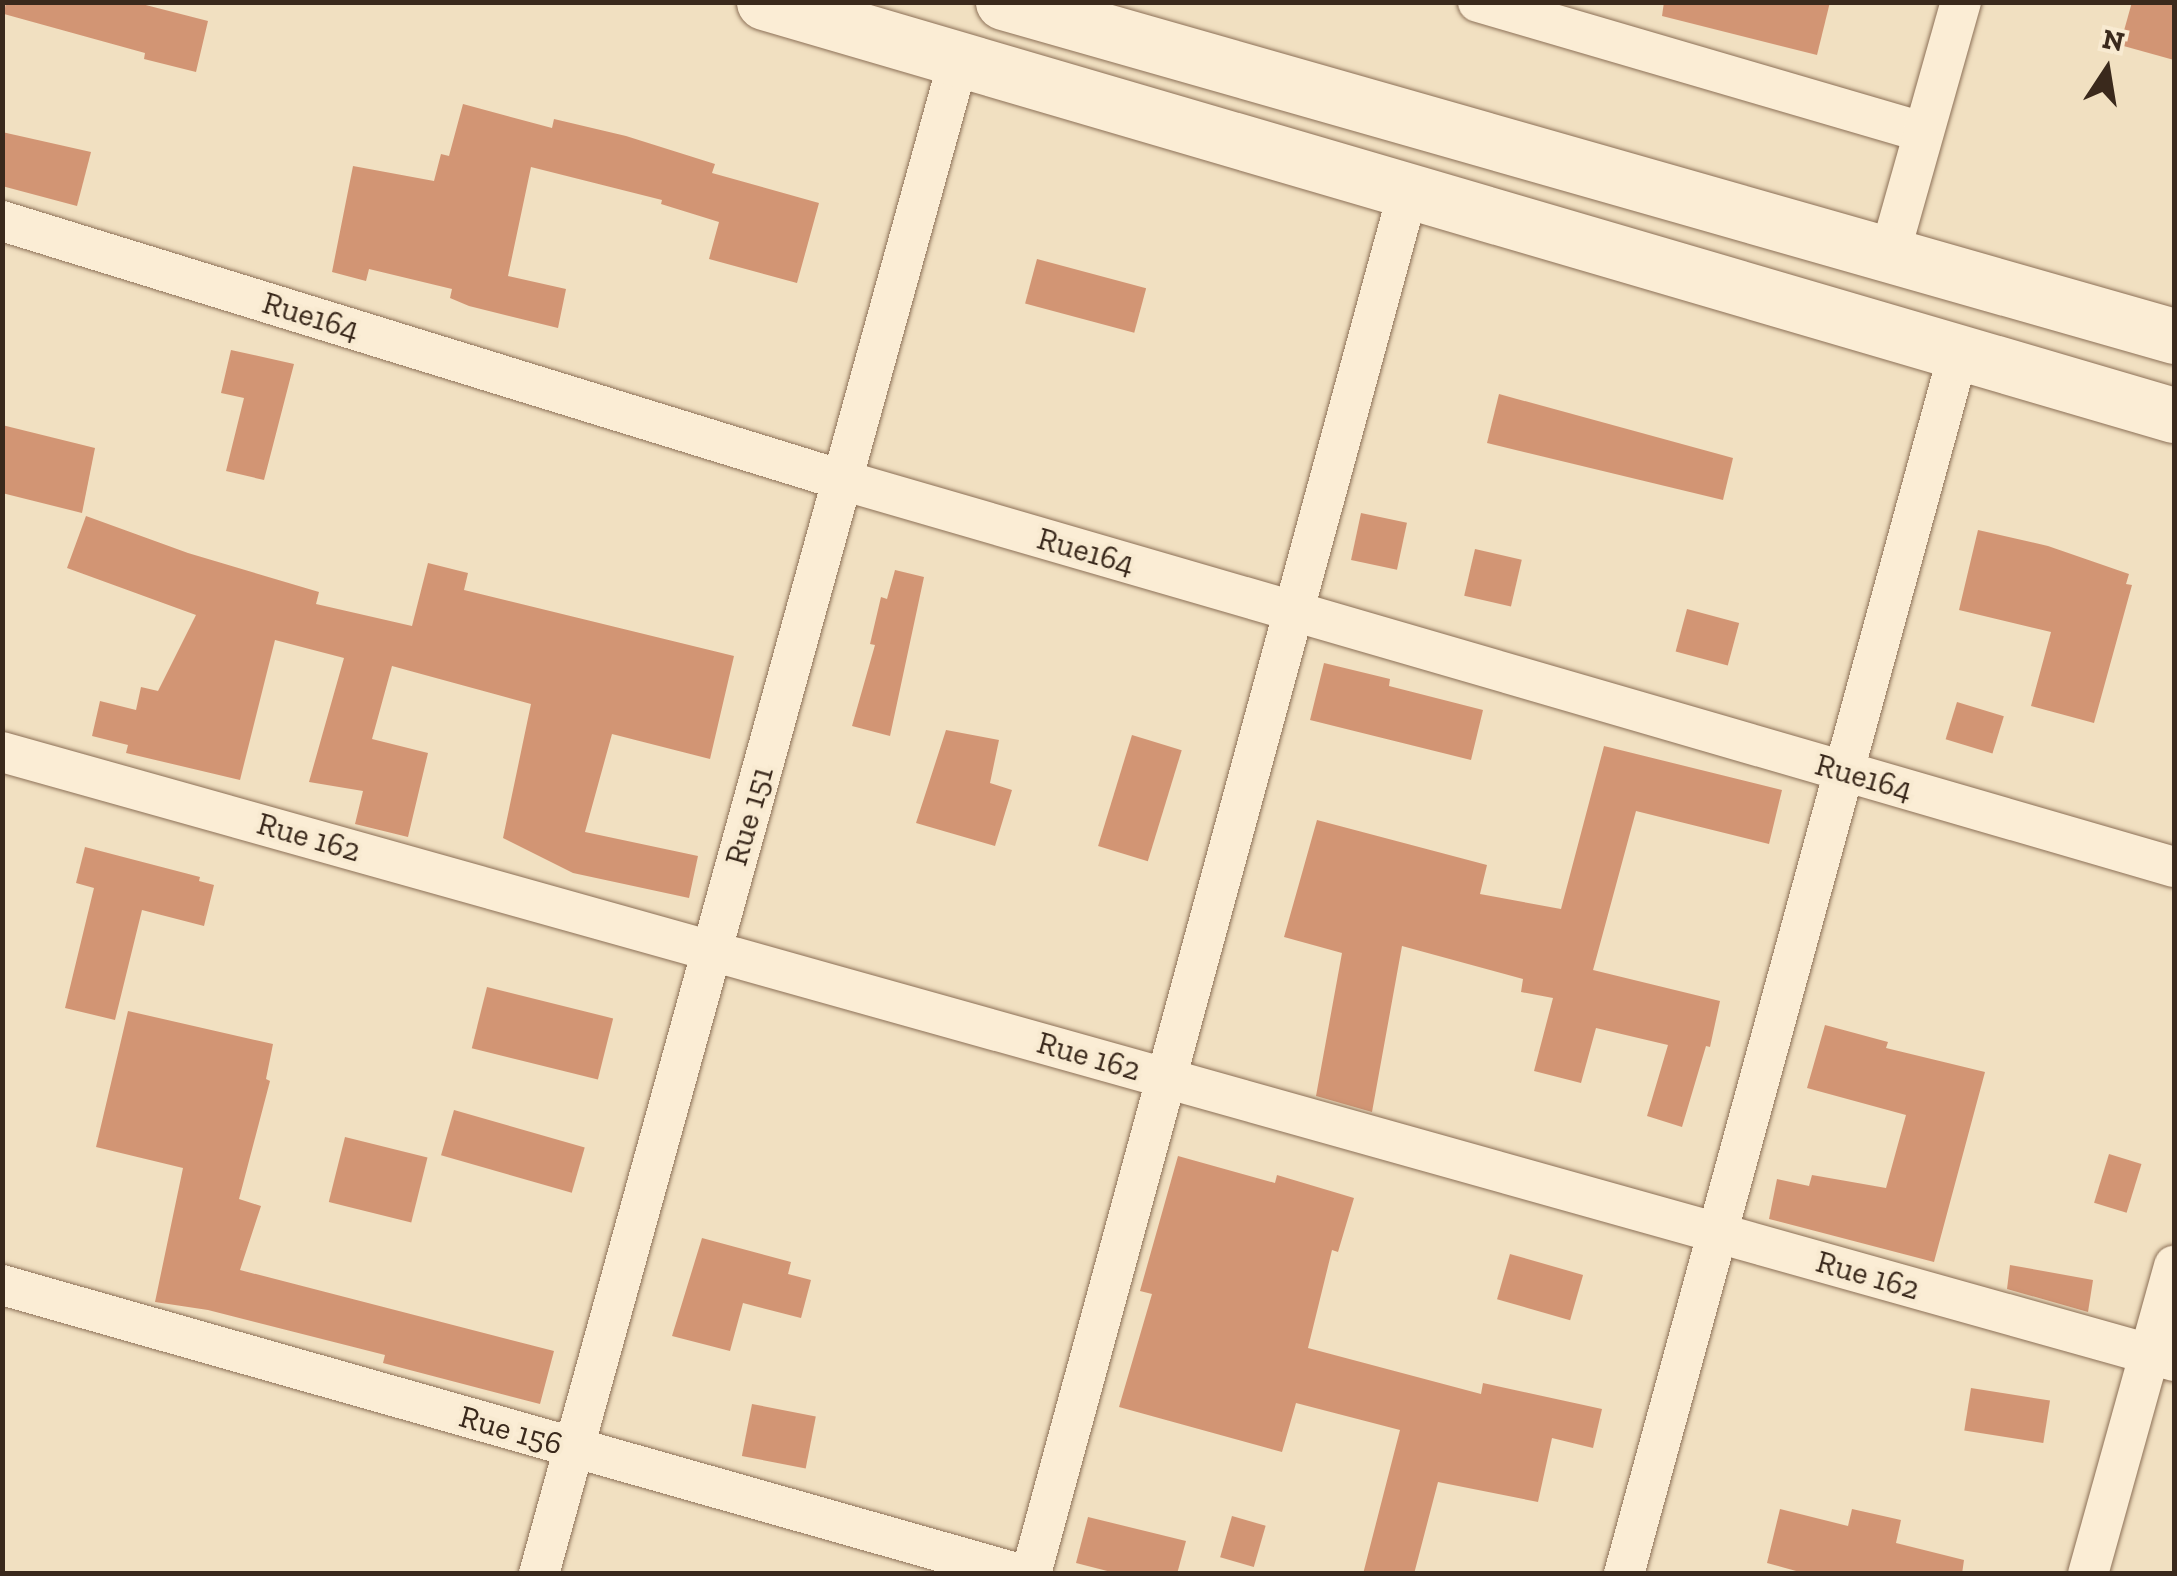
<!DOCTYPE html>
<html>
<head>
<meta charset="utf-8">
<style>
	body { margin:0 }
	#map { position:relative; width:2177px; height:1576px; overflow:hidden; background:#f1e0c1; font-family:"Zilla Slab",serif }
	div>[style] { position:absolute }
	.building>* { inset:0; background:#d29574; transform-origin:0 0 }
	.roads { filter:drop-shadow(0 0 2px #8c7057) drop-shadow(0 0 2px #8c7057) }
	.street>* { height:40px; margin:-20px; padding:0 20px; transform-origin:20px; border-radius:20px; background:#fbedd5 }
	.secondary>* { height:55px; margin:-27.5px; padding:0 27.5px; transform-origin:27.5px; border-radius:27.5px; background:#fbedd5 }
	span { translate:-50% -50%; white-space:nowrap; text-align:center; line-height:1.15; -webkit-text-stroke:8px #f8ead1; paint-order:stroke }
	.street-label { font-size:32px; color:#3a291c }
	.frame { position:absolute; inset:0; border:5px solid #3a291c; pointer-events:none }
	.north { position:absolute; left:2057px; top:20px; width:100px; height:100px; -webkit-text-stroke:8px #f8ead1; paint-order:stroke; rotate:12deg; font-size:28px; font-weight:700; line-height:40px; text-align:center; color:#3a291c }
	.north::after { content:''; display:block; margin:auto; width:35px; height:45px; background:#3a291c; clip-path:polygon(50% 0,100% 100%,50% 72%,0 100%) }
</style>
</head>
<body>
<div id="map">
	<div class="building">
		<i style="clip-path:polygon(6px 2px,134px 2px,208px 21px,196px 72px,144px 59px,145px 53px,4px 14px)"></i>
		<i style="clip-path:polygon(1664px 2px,1830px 2px,1817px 55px,1662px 16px)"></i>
		<i style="clip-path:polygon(2132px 2px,2174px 2px,2174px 60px,2120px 45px)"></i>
		<i style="clip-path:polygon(463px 104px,552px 128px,554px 119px,626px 136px,715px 164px,712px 173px,819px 203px,797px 283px,709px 259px,719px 222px,661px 204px,662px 200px,531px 167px,508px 276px,566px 289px,558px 328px,469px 306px,450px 298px,452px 289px,369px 269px,366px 281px,332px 272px,353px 166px,434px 181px,441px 154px,449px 156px)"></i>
		<i style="clip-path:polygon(2px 132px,91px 152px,77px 206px,2px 186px)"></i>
		<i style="left:1037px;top:259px;width:113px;height:46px;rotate:15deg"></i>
		<i style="clip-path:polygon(231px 350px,294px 364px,264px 480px,226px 471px,244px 398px,221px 393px)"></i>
		<i style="clip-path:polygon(1499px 394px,1733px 458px,1723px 500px,1487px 443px)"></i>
		<i style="clip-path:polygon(2px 425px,95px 448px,82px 513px,2px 493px)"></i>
		<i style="left:1361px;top:513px;width:47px;height:48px;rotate:12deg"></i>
		<i style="clip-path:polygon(86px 516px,188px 553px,319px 592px,316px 604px,412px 626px,428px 563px,468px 573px,464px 590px,734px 656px,710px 759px,612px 734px,585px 832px,698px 856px,689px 898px,573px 873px,503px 838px,531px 704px,392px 666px,372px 739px,428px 753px,408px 837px,355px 824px,363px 791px,309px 782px,344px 658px,275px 640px,240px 780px,126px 753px,128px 745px,92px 736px,100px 701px,136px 710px,141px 687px,158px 691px,196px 615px,67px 568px)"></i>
		<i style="clip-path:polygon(1978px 530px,2048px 546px,2129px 574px,2126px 584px,2132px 585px,2094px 723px,2031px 706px,2051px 632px,1959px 610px)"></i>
		<i style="left:1475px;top:549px;width:48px;height:48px;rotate:13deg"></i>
		<i style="clip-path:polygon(895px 570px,924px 577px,890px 736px,852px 726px,875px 645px,870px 644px,881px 597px,887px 599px)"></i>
		<i style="left:1687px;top:609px;width:54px;height:44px;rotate:15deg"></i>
		<i style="clip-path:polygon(1324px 663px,1390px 679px,1389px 686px,1483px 710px,1471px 760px,1310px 720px)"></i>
		<i style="left:1957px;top:702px;width:49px;height:39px;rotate:17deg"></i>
		<i style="clip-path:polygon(946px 730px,999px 740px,990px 783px,1012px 790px,995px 846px,916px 823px)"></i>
		<i style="left:1132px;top:735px;width:52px;height:116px;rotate:17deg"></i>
		<i style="clip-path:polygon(1604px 746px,1782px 790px,1769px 844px,1636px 811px,1593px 970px,1720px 1001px,1710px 1047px,1706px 1046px,1682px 1127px,1647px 1116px,1668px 1045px,1596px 1028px,1581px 1083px,1534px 1071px,1553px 998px,1521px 992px,1523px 979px,1402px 946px,1372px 1112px,1316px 1096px,1342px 953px,1284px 937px,1317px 820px,1487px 865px,1480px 894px,1561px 909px)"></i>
		<i style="clip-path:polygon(85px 847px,200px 877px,199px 881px,214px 885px,204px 926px,142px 910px,115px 1020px,65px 1008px,94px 888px,76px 883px)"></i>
		<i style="left:487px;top:987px;width:130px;height:63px;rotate:14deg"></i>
		<i style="clip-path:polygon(128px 1011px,273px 1044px,266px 1079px,270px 1081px,239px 1199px,261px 1206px,240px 1270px,554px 1351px,540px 1404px,383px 1363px,385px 1355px,208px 1310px,155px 1302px,183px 1168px,96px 1147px)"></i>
		<i style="clip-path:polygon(1825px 1025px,1888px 1042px,1886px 1048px,1985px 1072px,1934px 1262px,1769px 1219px,1777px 1179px,1809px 1186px,1812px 1175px,1886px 1188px,1906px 1115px,1807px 1088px)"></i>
		<i style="left:454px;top:1110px;width:136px;height:47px;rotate:16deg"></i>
		<i style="left:345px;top:1137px;width:85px;height:67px;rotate:14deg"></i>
		<i style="left:2109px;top:1154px;width:34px;height:51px;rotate:17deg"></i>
		<i style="clip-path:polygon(1178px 1156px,1275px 1183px,1277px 1175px,1354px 1198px,1338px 1252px,1332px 1250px,1308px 1348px,1481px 1394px,1483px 1383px,1602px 1409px,1593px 1448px,1552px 1438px,1538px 1502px,1438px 1482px,1414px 1574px,1363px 1574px,1400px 1430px,1296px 1403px,1282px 1452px,1119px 1407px,1152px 1294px,1140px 1291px)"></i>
		<i style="clip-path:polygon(702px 1238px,791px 1262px,788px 1274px,811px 1280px,801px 1318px,743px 1303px,730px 1351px,672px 1336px)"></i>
		<i style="left:1510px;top:1254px;width:76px;height:47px;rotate:16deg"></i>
		<i style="clip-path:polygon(2010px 1265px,2093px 1280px,2088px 1312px,2007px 1289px)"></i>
		<i style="left:1971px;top:1388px;width:80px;height:43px;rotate:9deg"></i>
		<i style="left:752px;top:1404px;width:65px;height:53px;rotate:11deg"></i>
		<i style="clip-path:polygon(1780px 1509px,1848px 1526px,1852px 1509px,1901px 1520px,1896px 1543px,1964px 1560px,1962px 1574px,1807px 1574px,1767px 1563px)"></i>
		<i style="left:1232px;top:1516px;width:35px;height:43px;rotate:16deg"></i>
		<i style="clip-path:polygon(1088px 1517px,1186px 1541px,1177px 1574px,1119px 1574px,1076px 1563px)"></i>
	</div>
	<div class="roads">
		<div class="street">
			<i style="left:1478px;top:2px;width:464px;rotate:16.3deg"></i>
			<i style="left:2px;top:221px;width:879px;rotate:17.14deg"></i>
			<i style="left:842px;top:480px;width:1387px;rotate:16.2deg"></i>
			<i style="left:1889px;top:256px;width:264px;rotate:-74.2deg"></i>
			<i style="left:2px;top:752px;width:2256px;rotate:15.66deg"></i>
			<i style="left:2px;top:1285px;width:1058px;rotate:15.85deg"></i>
			<i style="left:539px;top:1574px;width:1572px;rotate:-74.51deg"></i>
			<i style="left:1031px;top:1574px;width:1432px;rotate:-74.74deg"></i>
			<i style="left:1624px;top:1574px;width:1264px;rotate:-74.68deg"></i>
			<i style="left:2088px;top:1574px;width:320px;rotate:-74.4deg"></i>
		</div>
		<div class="secondary">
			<i style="left:764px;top:2px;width:1469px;rotate:16.33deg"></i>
			<i style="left:1003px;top:2px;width:1218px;rotate:15.92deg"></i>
		</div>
	</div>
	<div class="street-label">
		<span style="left:311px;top:316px;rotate:17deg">Rue164</span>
		<span style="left:1086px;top:551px;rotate:16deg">Rue164</span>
		<span style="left:1864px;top:777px;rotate:16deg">Rue164</span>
		<span style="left:749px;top:816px;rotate:-74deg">Rue 151</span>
		<span style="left:309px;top:837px;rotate:16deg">Rue 162</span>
		<span style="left:1089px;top:1056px;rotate:16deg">Rue 162</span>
		<span style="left:1868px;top:1275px;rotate:16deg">Rue 162</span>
		<span style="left:511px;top:1430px;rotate:16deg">Rue 156</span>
	</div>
	<div class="frame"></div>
	<div class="north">N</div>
</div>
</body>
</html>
